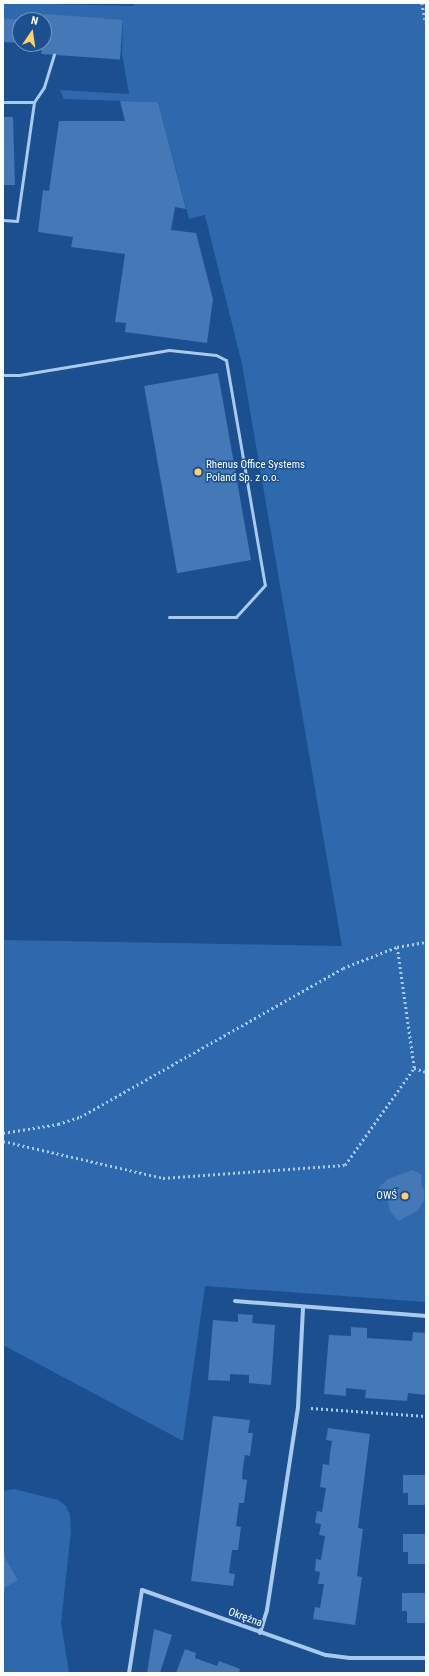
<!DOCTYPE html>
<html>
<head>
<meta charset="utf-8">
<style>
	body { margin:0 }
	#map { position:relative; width:429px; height:1676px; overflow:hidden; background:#1b4f8f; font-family:"Roboto Condensed",sans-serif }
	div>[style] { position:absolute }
	.green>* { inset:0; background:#2e69ad }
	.building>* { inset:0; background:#4478b7; transform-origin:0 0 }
	.path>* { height:2.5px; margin-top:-1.25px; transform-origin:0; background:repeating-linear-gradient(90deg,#a9c9ee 0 2px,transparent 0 5px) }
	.lane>* { height:3px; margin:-1.5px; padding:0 1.5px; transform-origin:1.5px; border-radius:1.5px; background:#a9c9ee }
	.street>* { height:4px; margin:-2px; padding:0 2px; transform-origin:2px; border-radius:2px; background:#a9c9ee }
	.dots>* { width:11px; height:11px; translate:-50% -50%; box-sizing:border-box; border:2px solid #1b4f8f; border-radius:50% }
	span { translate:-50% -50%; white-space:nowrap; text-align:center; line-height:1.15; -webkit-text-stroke:3px #1b4f8f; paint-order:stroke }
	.poi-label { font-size:11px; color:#fff }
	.left { translate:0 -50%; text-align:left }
	.right { translate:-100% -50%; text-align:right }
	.street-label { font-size:11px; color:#fff }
	.frame { position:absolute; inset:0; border:4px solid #fff; pointer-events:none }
	.north { position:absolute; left:12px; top:12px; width:40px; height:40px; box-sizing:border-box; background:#1b4f8f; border:1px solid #7695bc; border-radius:50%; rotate:13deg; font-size:11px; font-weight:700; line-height:16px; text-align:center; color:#fff }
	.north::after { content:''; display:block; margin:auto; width:14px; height:18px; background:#ffd166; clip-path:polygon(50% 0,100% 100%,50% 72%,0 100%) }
</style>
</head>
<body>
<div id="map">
	<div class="green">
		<i style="clip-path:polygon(3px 3px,134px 6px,133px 3px,426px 3px,426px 1302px,205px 1286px,183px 1441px,3px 1345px,3px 940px,342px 946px,242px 364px,205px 215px,189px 219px,158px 102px,64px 99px,60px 90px,129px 94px,122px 54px,123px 19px,46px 16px,44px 20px,3px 18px)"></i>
		<i style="clip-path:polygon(14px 1489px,58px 1500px,66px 1506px,70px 1515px,71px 1531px,61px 1623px,69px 1673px,3px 1673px,3px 1589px,18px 1580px,3px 1554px,3px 1491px)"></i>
	</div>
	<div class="building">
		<i style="left:44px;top:14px;width:79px;height:40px;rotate:4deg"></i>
		<i style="left:3px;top:18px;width:17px;height:24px;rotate:3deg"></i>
		<i style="clip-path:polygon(120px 101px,158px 102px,186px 209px,175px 207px,171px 230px,196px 233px,213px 299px,207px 343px,125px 332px,126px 323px,115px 322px,125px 254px,71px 247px,73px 237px,38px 232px,43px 190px,49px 191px,59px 121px,125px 121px)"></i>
		<i style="clip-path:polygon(3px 117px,13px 117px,15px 185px,3px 185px)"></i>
		<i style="left:218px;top:373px;width:190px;height:75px;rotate:80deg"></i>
		<i style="clip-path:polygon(413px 1170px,422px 1175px,421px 1184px,424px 1190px,424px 1201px,417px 1211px,398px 1221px,390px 1211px,387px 1197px,379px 1187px,388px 1179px)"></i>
		<i style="clip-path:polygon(238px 1314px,253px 1315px,252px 1323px,275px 1325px,271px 1385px,249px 1383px,249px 1375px,230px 1374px,230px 1381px,208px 1380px,213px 1320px,238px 1322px)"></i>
		<i style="clip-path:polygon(351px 1327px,367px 1328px,367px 1338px,412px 1341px,413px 1332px,426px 1333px,426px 1395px,408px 1393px,407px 1401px,365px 1398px,366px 1390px,346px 1388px,346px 1396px,324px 1394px,329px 1335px,351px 1336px)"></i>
		<i style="clip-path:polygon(213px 1416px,250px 1420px,248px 1433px,253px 1433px,250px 1456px,245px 1455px,243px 1467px,242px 1479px,247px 1480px,244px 1503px,239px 1503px,236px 1526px,241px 1527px,238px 1550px,232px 1550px,229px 1573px,235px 1574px,233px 1586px,191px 1581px)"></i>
		<i style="clip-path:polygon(328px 1428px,370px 1434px,358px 1528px,363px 1529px,357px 1576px,362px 1577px,355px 1625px,313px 1619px,315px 1607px,320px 1608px,324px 1584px,318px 1584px,320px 1572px,315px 1571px,316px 1559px,321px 1560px,325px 1536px,319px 1535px,321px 1524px,315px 1523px,317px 1511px,322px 1512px,326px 1488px,320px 1487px,323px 1464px,329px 1465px,330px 1453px,332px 1441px,326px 1440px)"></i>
		<i style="clip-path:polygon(403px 1475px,426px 1475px,426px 1505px,408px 1505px,408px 1493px,403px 1493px)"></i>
		<i style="clip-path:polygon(403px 1534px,426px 1534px,426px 1564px,408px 1564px,408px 1552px,403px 1552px)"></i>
		<i style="clip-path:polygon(3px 1554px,18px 1580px,3px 1589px)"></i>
		<i style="clip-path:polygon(402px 1593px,426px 1593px,426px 1623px,407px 1623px,407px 1611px,402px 1611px)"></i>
		<i style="clip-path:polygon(154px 1629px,172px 1635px,160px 1673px,147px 1673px)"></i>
		<i style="clip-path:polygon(185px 1649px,196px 1653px,195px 1658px,217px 1666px,219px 1661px,240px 1669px,239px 1673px,176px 1673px)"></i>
	</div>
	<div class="path">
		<i style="left:422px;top:3px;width:20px;rotate:79deg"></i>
		<i style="left:414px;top:1068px;width:13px;rotate:18deg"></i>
		<i style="left:3px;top:1133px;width:56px;rotate:-9.3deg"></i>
		<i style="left:58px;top:1124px;width:23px;rotate:-18deg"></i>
		<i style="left:80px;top:1117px;width:302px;rotate:-29.5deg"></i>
		<i style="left:343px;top:968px;width:58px;rotate:-21.3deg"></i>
		<i style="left:397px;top:947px;width:29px;rotate:-10deg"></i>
		<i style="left:3px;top:1141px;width:164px;rotate:13deg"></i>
		<i style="left:163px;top:1178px;width:182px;rotate:-4.1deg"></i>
		<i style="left:345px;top:1165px;width:119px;rotate:-54.6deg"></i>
		<i style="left:414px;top:1068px;width:122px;rotate:-98deg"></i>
		<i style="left:311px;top:1408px;width:115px;rotate:4deg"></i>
	</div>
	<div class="lane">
		<i style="left:3px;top:102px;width:31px"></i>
		<i style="left:34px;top:102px;width:120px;rotate:98.1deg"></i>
		<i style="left:17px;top:221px;width:14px;rotate:-176deg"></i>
		<i style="left:34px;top:102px;width:18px;rotate:-56deg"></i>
		<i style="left:44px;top:87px;width:34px;rotate:-73deg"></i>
		<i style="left:3px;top:375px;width:16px"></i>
		<i style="left:19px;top:375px;width:152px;rotate:-9.5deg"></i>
		<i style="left:169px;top:350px;width:47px;rotate:6.1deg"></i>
		<i style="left:216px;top:355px;width:11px;rotate:27deg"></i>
		<i style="left:226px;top:360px;width:228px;rotate:80.2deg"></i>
		<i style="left:265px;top:585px;width:43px;rotate:132.2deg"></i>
		<i style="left:236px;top:617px;width:67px;rotate:180deg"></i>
	</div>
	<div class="street">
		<i style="left:235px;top:1301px;width:192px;rotate:4.5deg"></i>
		<i style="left:260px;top:1633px;width:24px;rotate:-73deg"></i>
		<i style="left:267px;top:1610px;width:205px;rotate:-81.3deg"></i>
		<i style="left:298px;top:1407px;width:100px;rotate:-87.1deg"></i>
		<i style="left:129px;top:1673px;width:84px;rotate:-81.1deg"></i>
		<i style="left:142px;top:1590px;width:195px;rotate:19.5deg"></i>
		<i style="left:326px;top:1655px;width:24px;rotate:7deg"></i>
		<i style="left:350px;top:1658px;width:76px"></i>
	</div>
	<div class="dots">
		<i style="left:198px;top:472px;background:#ffd166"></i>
		<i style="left:405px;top:1196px;background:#ffd166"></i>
	</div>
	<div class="poi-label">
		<span class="left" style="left:206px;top:472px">Rhenus Office Systems<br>Poland Sp. z o.o.</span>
		<span class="right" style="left:397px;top:1196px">OWŚ</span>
	</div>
	<div class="street-label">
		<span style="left:245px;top:1618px;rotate:20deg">Okrężna</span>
	</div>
	<div class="frame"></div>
	<div class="north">N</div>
</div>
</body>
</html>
